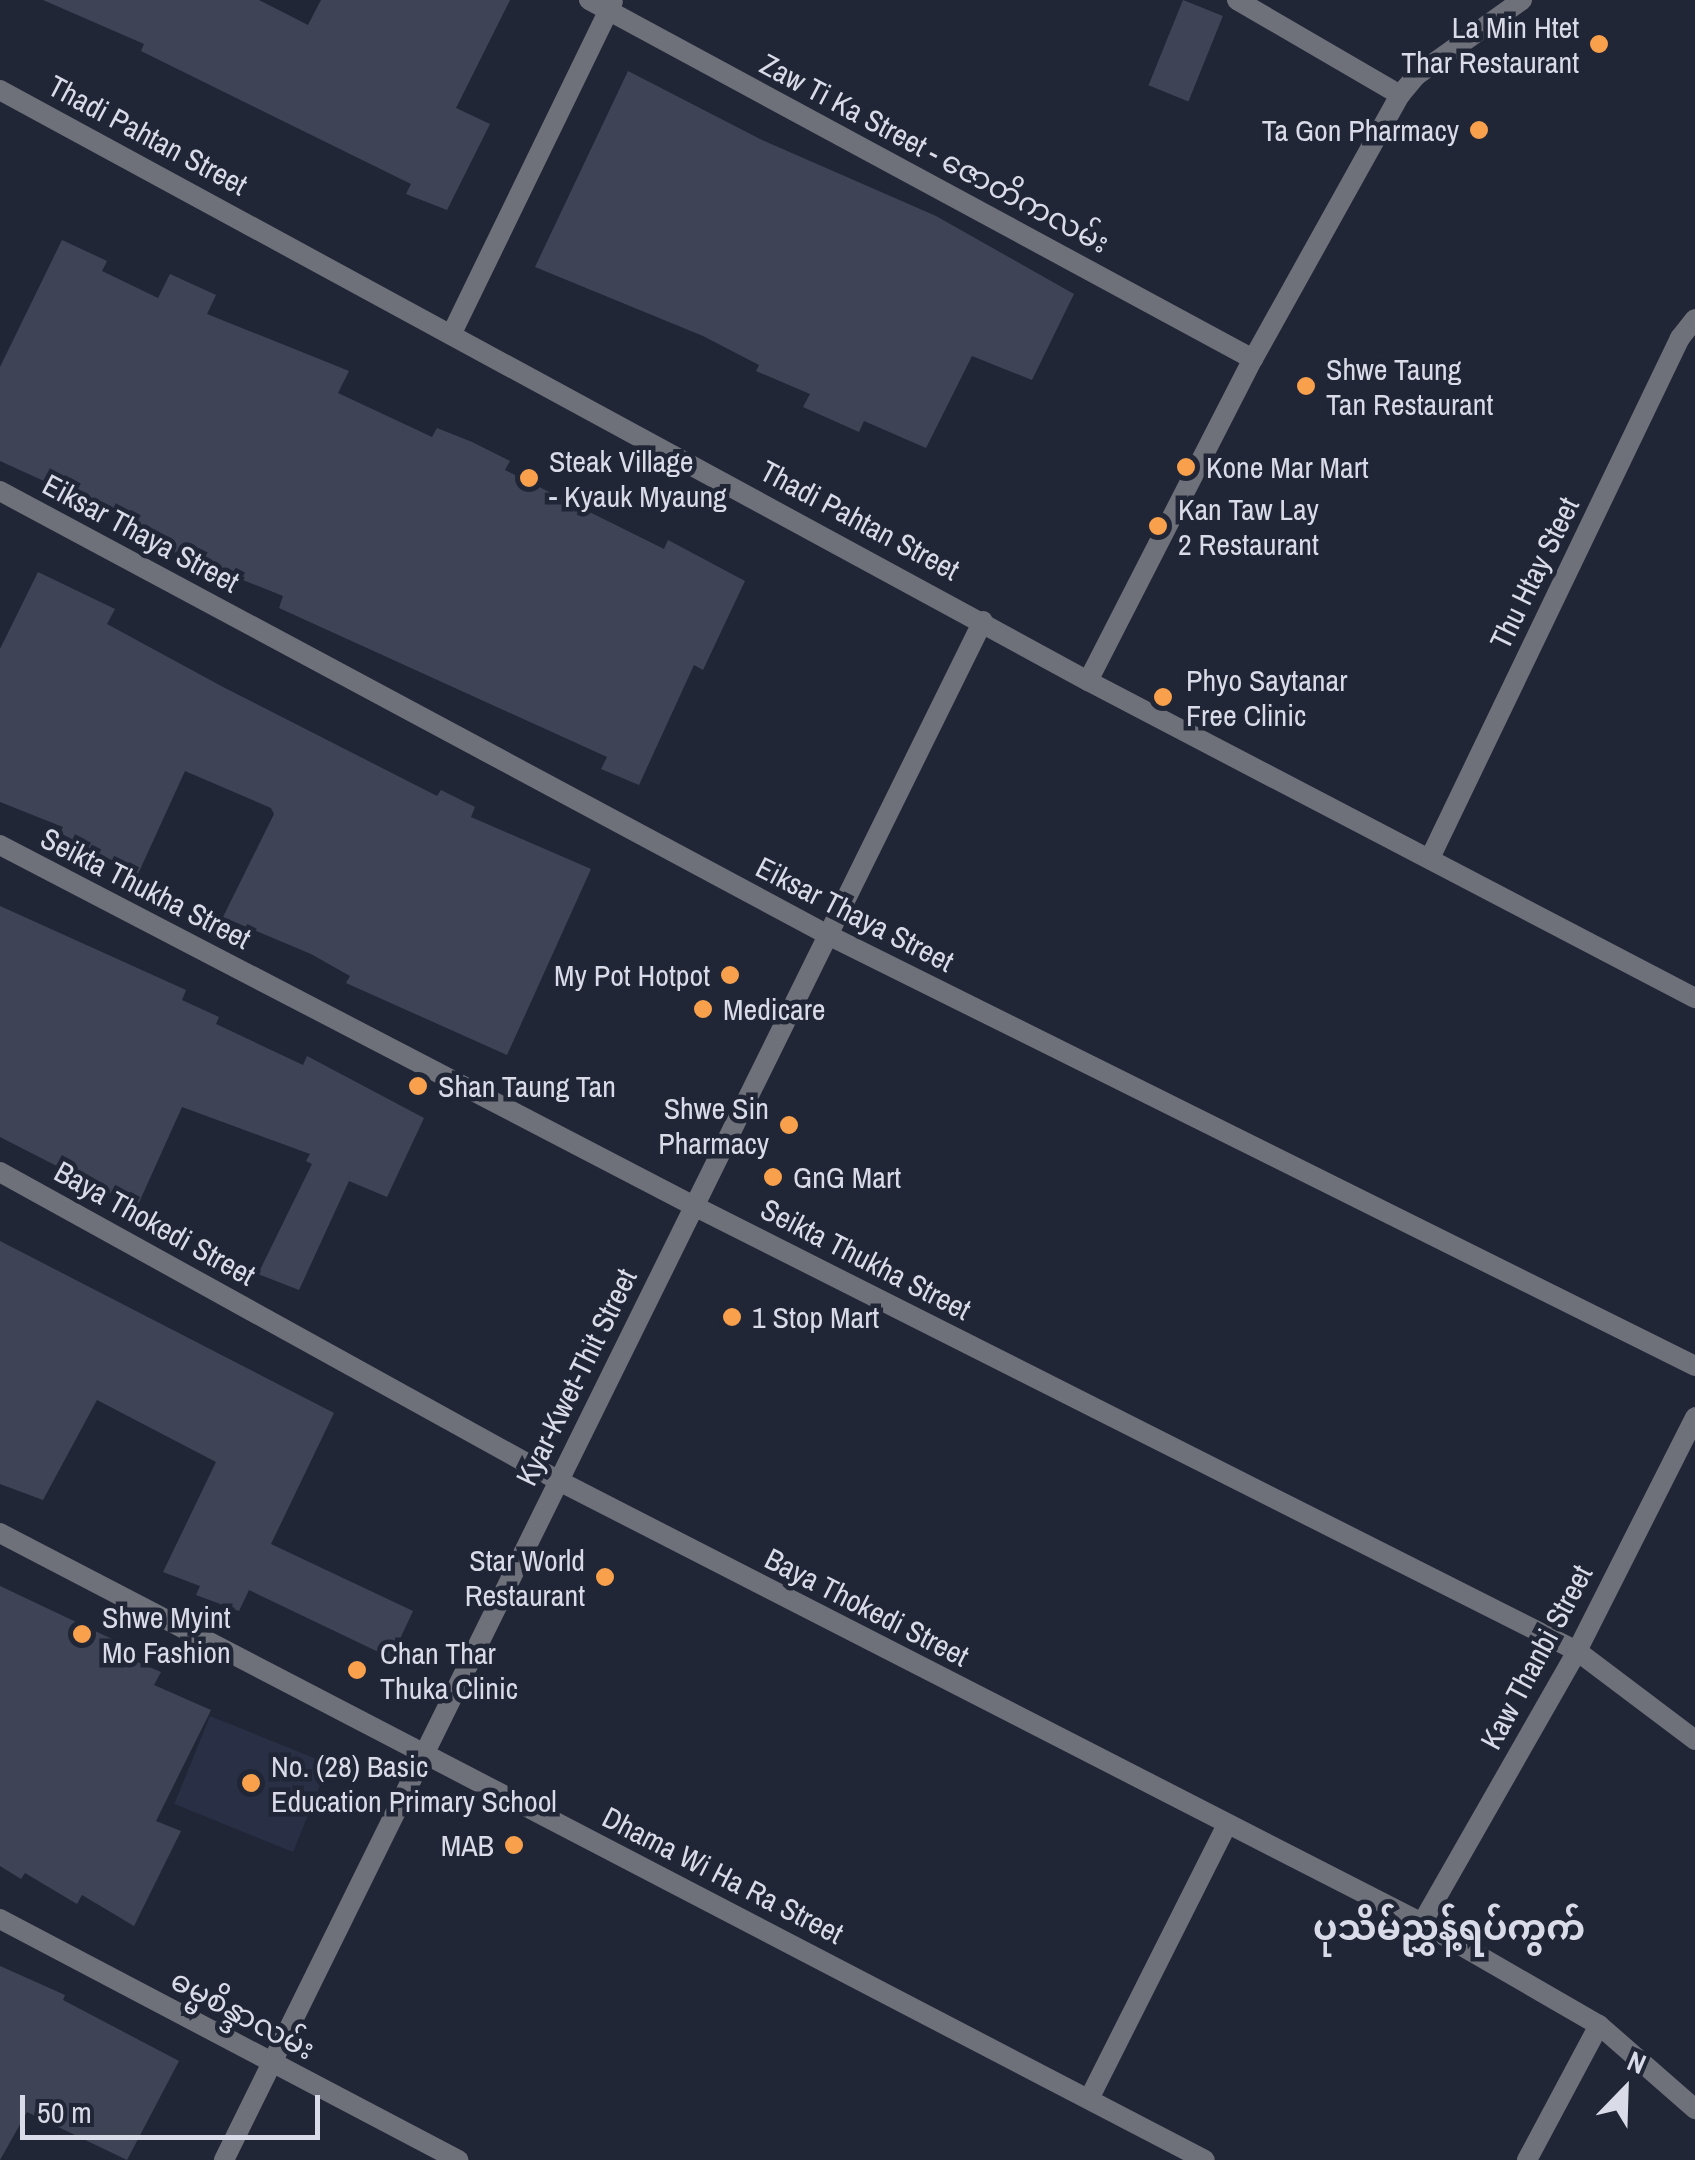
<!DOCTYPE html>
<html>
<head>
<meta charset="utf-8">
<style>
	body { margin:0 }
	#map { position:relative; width:1695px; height:2160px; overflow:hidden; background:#212637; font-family:"Archivo Narrow","Noto Sans Myanmar",sans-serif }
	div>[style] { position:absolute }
	.built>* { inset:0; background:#293045; transform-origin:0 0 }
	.building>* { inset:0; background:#3e4456; transform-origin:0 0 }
	.minor>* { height:20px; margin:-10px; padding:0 10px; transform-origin:10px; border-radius:10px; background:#6e717a }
	.dots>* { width:28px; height:28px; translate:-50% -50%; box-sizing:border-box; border:5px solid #212637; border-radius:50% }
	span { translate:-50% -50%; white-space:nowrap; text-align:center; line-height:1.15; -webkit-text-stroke:9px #212637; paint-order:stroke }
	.poi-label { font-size:30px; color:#d9dce8 }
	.right { translate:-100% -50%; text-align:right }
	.left { translate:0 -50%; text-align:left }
	.street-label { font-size:30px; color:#d9dce8 }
	.quarter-label { font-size:35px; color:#d9dce8; font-weight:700 }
	.north { position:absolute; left:1575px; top:2040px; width:100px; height:100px; -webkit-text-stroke:8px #212637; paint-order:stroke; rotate:23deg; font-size:28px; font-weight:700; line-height:40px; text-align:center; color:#d9dce8 }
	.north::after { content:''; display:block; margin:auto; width:35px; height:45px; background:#d9dce8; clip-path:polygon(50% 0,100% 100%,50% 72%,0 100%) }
	.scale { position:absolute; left:20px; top:2095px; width:300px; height:45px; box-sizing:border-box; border:5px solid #d9dce8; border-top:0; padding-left:12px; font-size:30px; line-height:35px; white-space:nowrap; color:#d9dce8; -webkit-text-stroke:8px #212637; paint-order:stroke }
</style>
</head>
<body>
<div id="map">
	<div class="built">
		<i style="left:210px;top:1716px;width:128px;height:95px;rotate:22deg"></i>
	</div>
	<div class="building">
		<i style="clip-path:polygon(43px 0,259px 0,308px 25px,321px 0,510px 0,456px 108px,490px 124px,447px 210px,406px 194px,411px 184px,141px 51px,144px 44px)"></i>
		<i style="left:1183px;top:0;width:43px;height:92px;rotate:22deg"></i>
		<i style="clip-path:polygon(628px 71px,762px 140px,936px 216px,1074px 294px,1032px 380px,972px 356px,926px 448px,864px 421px,859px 432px,803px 407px,810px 394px,756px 371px,759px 365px,703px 336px,535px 267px)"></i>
		<i style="clip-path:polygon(62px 240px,107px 261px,102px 271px,158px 298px,170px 274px,216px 295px,207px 314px,349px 371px,338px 393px,432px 437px,437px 428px,472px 442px,510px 461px,505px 470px,664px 549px,668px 540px,745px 581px,703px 670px,694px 665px,639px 785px,601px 769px,607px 757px,279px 608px,283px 596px,151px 543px,156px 532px,0 461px,0 367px)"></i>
		<i style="clip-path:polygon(38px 572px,115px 609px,107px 624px,223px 687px,437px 796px,441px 790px,475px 807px,471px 817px,591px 869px,507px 1055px,346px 983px,350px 976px,311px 954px,223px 917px,274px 814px,271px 808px,185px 771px,138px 874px,60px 833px,63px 827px,0 802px,0 649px)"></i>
		<i style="clip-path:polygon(0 906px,186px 990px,182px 1000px,219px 1017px,216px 1024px,303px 1065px,307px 1056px,424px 1118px,387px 1197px,349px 1181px,299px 1290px,258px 1274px,312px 1164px,306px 1161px,310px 1154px,182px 1107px,137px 1207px,0 1137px)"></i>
		<i style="clip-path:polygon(0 1241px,334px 1413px,271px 1544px,413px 1611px,391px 1658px,249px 1590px,239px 1611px,196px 1595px,200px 1586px,163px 1572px,216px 1462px,97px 1400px,43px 1500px,0 1484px)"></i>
		<i style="clip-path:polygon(0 1586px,112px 1639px,107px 1649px,161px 1672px,154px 1685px,211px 1710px,156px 1821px,181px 1831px,134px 1926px,82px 1895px,77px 1904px,25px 1873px,21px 1879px,0 1866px)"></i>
		<i style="clip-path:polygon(0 1966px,65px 1995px,63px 2000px,179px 2061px,127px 2160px,27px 2112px,0 2160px)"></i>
	</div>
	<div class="minor">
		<i style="left:589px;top:0;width:755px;rotate:28.4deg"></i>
		<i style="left:1237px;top:0;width:189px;rotate:30.2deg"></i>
		<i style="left:0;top:90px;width:1238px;rotate:28.51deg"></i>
		<i style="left:1088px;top:681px;width:685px;rotate:27.58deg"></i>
		<i style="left:452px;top:333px;width:368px;rotate:-64.1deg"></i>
		<i style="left:0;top:491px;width:940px;rotate:28.2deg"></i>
		<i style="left:828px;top:935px;width:968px;rotate:26.43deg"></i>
		<i style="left:1088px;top:681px;width:362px;rotate:-62.9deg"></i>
		<i style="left:1253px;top:359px;width:302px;rotate:-60.9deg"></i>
		<i style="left:1400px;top:95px;width:26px;rotate:-50deg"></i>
		<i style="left:1417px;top:75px;width:129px;rotate:-35.5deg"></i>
		<i style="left:0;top:845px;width:782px;rotate:27.48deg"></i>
		<i style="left:694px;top:1206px;width:989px;rotate:26.75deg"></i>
		<i style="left:1577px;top:1651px;width:148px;rotate:37deg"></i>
		<i style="left:1431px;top:856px;width:575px;rotate:-64.33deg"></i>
		<i style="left:1680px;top:338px;width:24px;rotate:-52deg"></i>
		<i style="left:0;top:1172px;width:639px;rotate:28.93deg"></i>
		<i style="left:559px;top:1481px;width:970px;rotate:27.12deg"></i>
		<i style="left:1422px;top:1923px;width:204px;rotate:30deg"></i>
		<i style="left:1599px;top:2025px;width:128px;rotate:41.2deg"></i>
		<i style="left:0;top:1533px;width:1358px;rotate:27.49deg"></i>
		<i style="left:0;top:1919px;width:518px;rotate:27.75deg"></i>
		<i style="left:1422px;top:1923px;width:313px;rotate:-60.3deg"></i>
		<i style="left:1577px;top:1651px;width:262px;rotate:-63.2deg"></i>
		<i style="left:1089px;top:2099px;width:305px;rotate:-63.3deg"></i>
		<i style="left:224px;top:2160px;width:1716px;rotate:-63.75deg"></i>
		<i style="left:1527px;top:2160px;width:153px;rotate:-61.9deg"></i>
	</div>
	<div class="dots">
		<i style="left:1599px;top:44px;background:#f8a04b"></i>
		<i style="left:1479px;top:130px;background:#f8a04b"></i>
		<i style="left:1306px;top:386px;background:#f8a04b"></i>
		<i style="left:1186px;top:467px;background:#f8a04b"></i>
		<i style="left:529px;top:478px;background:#f8a04b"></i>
		<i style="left:1158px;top:526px;background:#f8a04b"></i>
		<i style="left:1163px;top:697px;background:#f8a04b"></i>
		<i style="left:730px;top:975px;background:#f8a04b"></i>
		<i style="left:703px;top:1009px;background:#f8a04b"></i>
		<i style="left:418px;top:1086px;background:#f8a04b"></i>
		<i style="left:789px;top:1125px;background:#f8a04b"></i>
		<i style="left:773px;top:1177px;background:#f8a04b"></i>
		<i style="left:732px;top:1317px;background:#f8a04b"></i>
		<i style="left:605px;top:1577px;background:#f8a04b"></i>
		<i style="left:82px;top:1634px;background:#f8a04b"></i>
		<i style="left:357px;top:1670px;background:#f8a04b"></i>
		<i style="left:251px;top:1783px;background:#f8a04b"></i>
		<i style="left:514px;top:1845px;background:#f8a04b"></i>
	</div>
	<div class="poi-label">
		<span class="right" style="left:1579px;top:44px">La Min Htet<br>Thar Restaurant</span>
		<span class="right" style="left:1459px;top:130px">Ta Gon Pharmacy</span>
		<span class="left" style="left:1326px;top:386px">Shwe Taung<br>Tan Restaurant</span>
		<span class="left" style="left:549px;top:478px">Steak Village<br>- Kyauk Myaung</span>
		<span class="left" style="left:1206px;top:467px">Kone Mar Mart</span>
		<span class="left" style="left:1178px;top:526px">Kan Taw Lay<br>2 Restaurant</span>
		<span class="left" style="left:1186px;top:697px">Phyo Saytanar<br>Free Clinic</span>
		<span class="right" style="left:710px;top:975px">My Pot Hotpot</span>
		<span class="left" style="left:723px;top:1009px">Medicare</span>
		<span class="left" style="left:438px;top:1086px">Shan Taung Tan</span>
		<span class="right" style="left:769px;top:1125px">Shwe Sin<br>Pharmacy</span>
		<span class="left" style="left:793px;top:1177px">GnG Mart</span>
		<span class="left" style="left:752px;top:1317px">1 Stop Mart</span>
		<span class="right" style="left:585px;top:1577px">Star World<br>Restaurant</span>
		<span class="left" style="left:102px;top:1634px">Shwe Myint<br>Mo Fashion</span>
		<span class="left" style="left:380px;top:1670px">Chan Thar<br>Thuka Clinic</span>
		<span class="left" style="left:271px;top:1783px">No. (28) Basic<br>Education Primary School</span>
		<span class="right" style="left:494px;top:1845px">MAB</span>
	</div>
	<div class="street-label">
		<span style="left:148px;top:135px;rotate:28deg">Thadi Pahtan Street</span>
		<span style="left:935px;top:153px;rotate:28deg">Zaw Ti Ka Street - ဇောတိကလမ်း</span>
		<span style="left:860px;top:520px;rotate:28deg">Thadi Pahtan Street</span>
		<span style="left:141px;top:533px;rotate:28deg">Eiksar Thaya Street</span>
		<span style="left:1534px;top:573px;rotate:-64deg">Thu Htay Steet</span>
		<span style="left:146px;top:888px;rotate:27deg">Seikta Thukha Street</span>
		<span style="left:855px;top:914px;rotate:27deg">Eiksar Thaya Street</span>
		<span style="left:155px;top:1223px;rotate:29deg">Baya Thokedi Street</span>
		<span style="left:866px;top:1259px;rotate:27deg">Seikta Thukha Street</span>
		<span style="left:576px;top:1377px;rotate:-64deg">Kyar-Kwet-Thit Street</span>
		<span style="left:867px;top:1607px;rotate:27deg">Baya Thokedi Street</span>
		<span style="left:1536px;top:1657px;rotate:-62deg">Kaw Thanbi Street</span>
		<span style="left:723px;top:1875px;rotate:27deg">Dhama Wi Ha Ra Street</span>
		<span style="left:243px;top:2014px;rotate:28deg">ဓမ္မစိန္ဒာလမ်း</span>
	</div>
	<div class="quarter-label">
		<span style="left:1449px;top:1928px">ပုသိမ်ညွှန့်ရပ်ကွက်</span>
	</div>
	<div class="north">N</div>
	<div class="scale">50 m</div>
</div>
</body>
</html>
